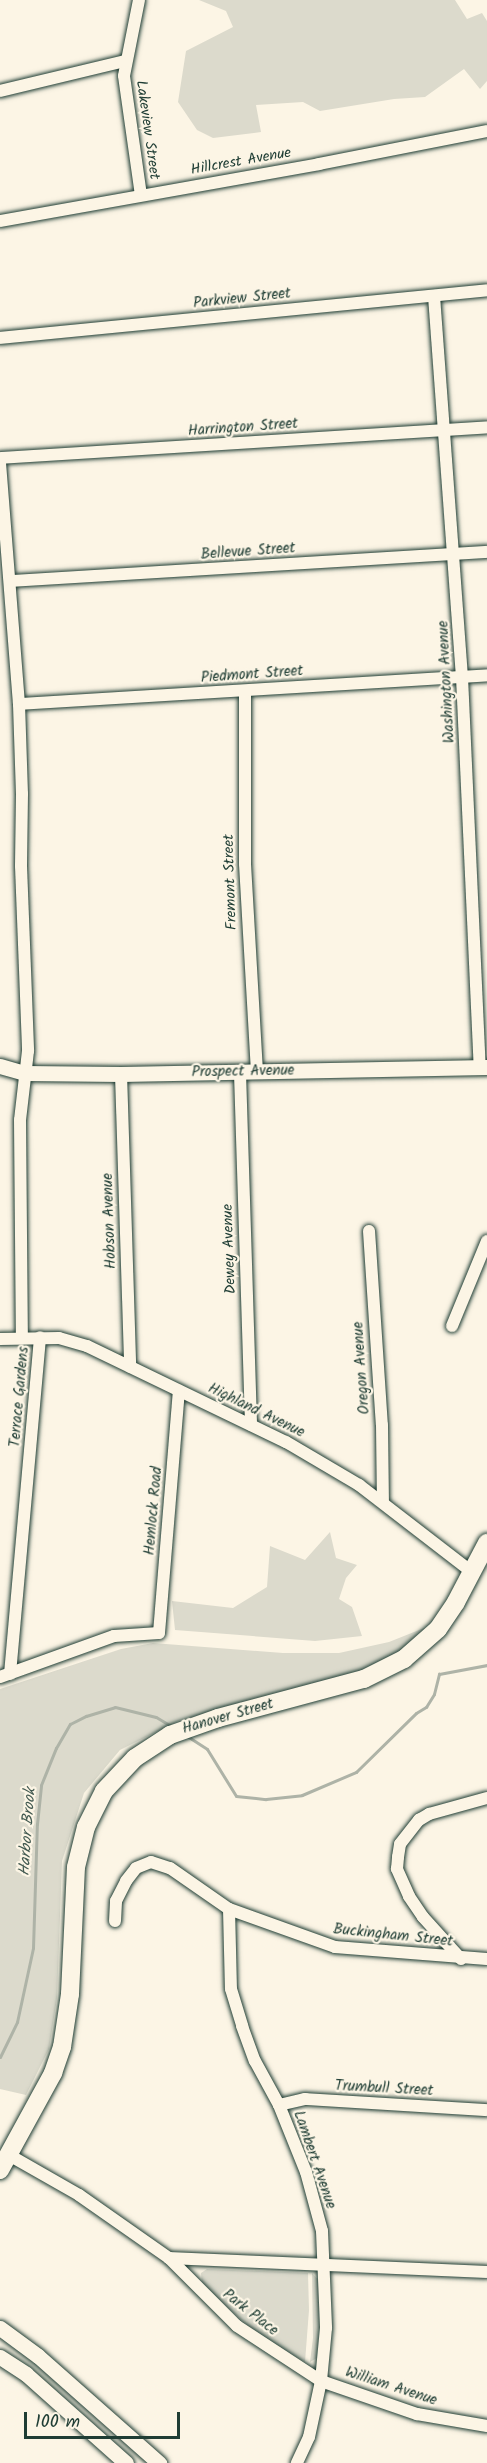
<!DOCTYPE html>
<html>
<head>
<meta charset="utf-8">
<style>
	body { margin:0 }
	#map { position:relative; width:487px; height:2463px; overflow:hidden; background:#fcf5e5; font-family:Kalam,sans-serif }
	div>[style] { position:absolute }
	.green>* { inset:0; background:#dcdacc }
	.stream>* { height:3px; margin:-1.5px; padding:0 1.5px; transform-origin:1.5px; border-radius:1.5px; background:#aeb3a7 }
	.roads { filter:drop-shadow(0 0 2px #1f3d34) drop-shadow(0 0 2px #1f3d34) }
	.minor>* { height:12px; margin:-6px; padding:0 6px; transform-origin:6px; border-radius:6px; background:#fcf5e5 }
	.tertiary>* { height:15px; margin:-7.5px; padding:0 7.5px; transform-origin:7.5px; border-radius:7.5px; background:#fcf5e5 }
	.secondary>* { height:18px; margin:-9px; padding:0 9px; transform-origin:9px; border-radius:9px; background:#fcf5e5 }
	span { translate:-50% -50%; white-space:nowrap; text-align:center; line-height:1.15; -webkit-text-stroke:4.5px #fcf5e5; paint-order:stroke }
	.street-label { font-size:15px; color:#1f3d34 }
	.water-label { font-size:16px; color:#435a51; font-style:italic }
	.scale { position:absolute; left:24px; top:2412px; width:156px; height:27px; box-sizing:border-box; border:3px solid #1f3d34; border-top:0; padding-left:8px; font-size:18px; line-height:21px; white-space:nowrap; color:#1f3d34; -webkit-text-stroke:4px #fcf5e5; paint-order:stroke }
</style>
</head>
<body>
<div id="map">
	<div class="green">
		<i style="clip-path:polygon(199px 0,455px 0,467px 19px,482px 13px,487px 21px,487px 81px,480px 89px,464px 69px,425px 97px,394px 99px,320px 111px,303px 102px,256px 105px,261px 132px,213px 138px,197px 130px,178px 102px,186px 51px,233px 27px,226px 11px)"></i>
		<i style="clip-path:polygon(330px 1532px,336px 1558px,357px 1565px,346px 1578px,339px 1599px,352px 1607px,362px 1636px,315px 1641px,175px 1630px,172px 1601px,233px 1608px,267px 1587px,270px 1546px,305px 1560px)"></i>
		<i style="clip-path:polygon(424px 1628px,430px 1633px,364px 1675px,180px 1720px,120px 1750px,84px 1793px,62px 1861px,57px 1998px,49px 2049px,26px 2095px,0 2089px,0 1689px,121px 1649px,153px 1643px,283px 1653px,339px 1653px,389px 1642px)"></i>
		<i style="clip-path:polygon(207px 2269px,308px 2273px,309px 2310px,305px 2362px,257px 2334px,202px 2284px,201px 2273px)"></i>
		<i style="clip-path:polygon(312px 2273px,319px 2281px,319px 2327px,317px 2358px,310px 2362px,313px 2338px)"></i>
	</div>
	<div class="stream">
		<i style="left:187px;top:1736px;width:24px;rotate:33deg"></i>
		<i style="left:207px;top:1749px;width:55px;rotate:58.3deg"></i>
		<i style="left:236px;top:1796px;width:30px;rotate:6deg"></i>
		<i style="left:266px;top:1799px;width:36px;rotate:-6deg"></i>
		<i style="left:302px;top:1795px;width:59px;rotate:-23.1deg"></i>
		<i style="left:356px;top:1772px;width:84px;rotate:-44.5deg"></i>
		<i style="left:416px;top:1713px;width:12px;rotate:-31deg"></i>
		<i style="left:426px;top:1707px;width:15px;rotate:-58deg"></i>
		<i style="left:434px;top:1694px;width:21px;rotate:-76deg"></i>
		<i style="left:439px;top:1674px;width:49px;rotate:-10.6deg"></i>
		<i style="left:0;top:2057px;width:39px;rotate:-64deg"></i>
		<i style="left:17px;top:2022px;width:76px;rotate:-77.8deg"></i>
		<i style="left:33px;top:1948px;width:124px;rotate:-88.2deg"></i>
		<i style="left:37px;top:1824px;width:39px;rotate:-84deg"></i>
		<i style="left:41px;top:1785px;width:40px;rotate:-68deg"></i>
		<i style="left:56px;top:1748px;width:28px;rotate:-60deg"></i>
		<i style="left:70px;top:1724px;width:18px;rotate:-27deg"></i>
		<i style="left:86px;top:1716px;width:30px;rotate:-17deg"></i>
		<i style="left:115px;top:1707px;width:42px;rotate:13.7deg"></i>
		<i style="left:156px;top:1717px;width:17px;rotate:31deg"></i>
	</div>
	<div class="roads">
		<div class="minor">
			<i style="left:139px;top:0;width:77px;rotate:101.2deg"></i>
			<i style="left:124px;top:76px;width:120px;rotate:81.9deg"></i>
			<i style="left:0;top:91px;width:129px;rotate:-13.5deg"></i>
			<i style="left:0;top:221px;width:324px;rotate:-10.1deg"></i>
			<i style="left:319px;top:164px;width:171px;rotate:-11.1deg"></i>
			<i style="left:434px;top:296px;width:382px;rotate:85.8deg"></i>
			<i style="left:462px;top:677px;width:390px;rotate:87.4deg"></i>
			<i style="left:0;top:338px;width:489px;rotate:-5.6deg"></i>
			<i style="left:0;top:458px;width:488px;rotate:-3.6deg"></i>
			<i style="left:0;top:463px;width:242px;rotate:85.5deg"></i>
			<i style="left:19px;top:704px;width:90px;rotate:88.1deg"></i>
			<i style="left:22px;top:794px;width:72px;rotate:90.8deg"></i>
			<i style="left:21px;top:866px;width:185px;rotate:87.8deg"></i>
			<i style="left:28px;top:1051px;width:69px;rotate:96.6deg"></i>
			<i style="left:20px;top:1120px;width:218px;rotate:89.5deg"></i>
			<i style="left:11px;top:581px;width:477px;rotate:-3.5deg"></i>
			<i style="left:245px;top:691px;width:173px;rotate:90deg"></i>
			<i style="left:245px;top:864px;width:208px;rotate:86.7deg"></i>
			<i style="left:19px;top:704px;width:469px;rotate:-3.5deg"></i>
			<i style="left:240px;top:1073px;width:352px;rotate:88.2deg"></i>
			<i style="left:121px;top:1074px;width:293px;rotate:88.2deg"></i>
			<i style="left:369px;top:1231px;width:194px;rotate:86.2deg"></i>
			<i style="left:382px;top:1425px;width:77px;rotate:89.3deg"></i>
			<i style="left:452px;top:1326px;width:92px;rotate:-67.6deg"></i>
			<i style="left:0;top:1339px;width:59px;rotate:-1deg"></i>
			<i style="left:59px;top:1338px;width:29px;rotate:16deg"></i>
			<i style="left:87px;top:1346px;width:221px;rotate:25.8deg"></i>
			<i style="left:286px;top:1442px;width:85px;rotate:30.5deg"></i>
			<i style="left:359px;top:1485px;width:143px;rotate:37.6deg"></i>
			<i style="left:10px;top:1674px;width:338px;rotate:-84.9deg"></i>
			<i style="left:0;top:1677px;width:121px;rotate:-19.8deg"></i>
			<i style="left:114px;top:1636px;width:45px;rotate:-3.8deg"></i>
			<i style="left:159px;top:1633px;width:243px;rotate:-85.3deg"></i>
			<i style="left:229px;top:1909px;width:80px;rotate:88.6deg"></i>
			<i style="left:231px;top:1989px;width:39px;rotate:73deg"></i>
			<i style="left:242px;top:2026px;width:37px;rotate:70deg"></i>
			<i style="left:255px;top:2061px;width:50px;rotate:61.4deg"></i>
			<i style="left:279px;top:2105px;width:72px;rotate:68.1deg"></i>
			<i style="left:306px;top:2172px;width:61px;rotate:74.8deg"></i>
			<i style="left:322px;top:2231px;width:97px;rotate:87.6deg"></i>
			<i style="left:326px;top:2328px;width:53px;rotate:95.4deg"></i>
			<i style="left:321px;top:2381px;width:57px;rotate:102.1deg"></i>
			<i style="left:309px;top:2437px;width:29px;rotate:115deg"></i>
			<i style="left:115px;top:1921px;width:20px;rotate:-87deg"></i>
			<i style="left:116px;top:1901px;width:22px;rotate:-63deg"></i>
			<i style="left:126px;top:1881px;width:16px;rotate:-52deg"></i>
			<i style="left:136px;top:1868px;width:16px;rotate:-22deg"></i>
			<i style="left:151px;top:1862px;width:20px;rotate:18deg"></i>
			<i style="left:170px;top:1868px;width:72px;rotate:34.8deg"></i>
			<i style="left:229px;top:1909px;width:113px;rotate:19.7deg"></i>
			<i style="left:335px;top:1947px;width:152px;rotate:4.5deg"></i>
			<i style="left:461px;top:1959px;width:57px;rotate:-132.1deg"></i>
			<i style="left:423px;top:1917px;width:25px;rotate:-124deg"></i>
			<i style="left:409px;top:1896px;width:30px;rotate:-114deg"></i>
			<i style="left:397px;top:1869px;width:12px;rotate:-85deg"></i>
			<i style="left:398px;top:1857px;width:13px;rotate:-81deg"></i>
			<i style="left:400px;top:1844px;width:31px;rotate:-52deg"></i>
			<i style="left:419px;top:1820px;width:12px;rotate:-31deg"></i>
			<i style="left:429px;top:1814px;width:60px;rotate:-15.4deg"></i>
			<i style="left:279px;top:2105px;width:27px;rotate:-13deg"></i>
			<i style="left:305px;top:2099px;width:182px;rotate:3.5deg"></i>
			<i style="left:9px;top:2155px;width:81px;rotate:29.7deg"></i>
			<i style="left:79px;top:2195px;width:110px;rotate:35deg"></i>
			<i style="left:169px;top:2258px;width:96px;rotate:45deg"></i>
			<i style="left:237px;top:2326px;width:100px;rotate:33.2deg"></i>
			<i style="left:321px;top:2381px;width:102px;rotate:19deg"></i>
			<i style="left:417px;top:2414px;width:71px;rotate:9.7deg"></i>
			<i style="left:169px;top:2258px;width:318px;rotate:2.5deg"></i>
		</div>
		<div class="tertiary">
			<i style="left:0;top:1066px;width:25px;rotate:16deg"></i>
			<i style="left:24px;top:1073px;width:97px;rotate:0.6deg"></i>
			<i style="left:121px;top:1074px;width:366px;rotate:-1.1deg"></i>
			<i style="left:0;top:2328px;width:47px;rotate:36.4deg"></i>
			<i style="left:38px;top:2356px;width:162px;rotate:41.5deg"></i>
			<i style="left:0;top:2357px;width:31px;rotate:33deg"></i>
			<i style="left:26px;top:2374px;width:134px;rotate:41.7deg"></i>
		</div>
		<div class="secondary">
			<i style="left:0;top:2170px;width:111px;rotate:-61.3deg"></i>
			<i style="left:53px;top:2073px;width:28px;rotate:-71deg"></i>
			<i style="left:62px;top:2047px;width:54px;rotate:-81.4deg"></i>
			<i style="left:70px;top:1994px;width:127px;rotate:-87.3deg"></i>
			<i style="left:76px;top:1867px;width:41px;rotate:-76deg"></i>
			<i style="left:86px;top:1827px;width:40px;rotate:-63.4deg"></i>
			<i style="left:104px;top:1791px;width:45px;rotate:-46.8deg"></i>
			<i style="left:135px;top:1758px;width:42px;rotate:-33.3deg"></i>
			<i style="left:170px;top:1735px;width:51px;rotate:-19.5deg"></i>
			<i style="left:218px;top:1718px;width:151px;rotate:-15deg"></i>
			<i style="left:364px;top:1679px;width:45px;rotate:-26.6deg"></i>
			<i style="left:404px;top:1659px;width:45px;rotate:-41.4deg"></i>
			<i style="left:438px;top:1629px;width:32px;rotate:-56deg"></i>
			<i style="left:456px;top:1602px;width:67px;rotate:-62.3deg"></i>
		</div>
	</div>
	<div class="street-label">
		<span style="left:147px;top:130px;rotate:82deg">Lakeview Street</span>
		<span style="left:241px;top:162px;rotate:-10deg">Hillcrest Avenue</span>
		<span style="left:242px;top:299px;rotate:-6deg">Parkview Street</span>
		<span style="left:243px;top:428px;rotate:-4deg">Harrington Street</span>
		<span style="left:248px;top:552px;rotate:-4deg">Bellevue Street</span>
		<span style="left:252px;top:675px;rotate:-4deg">Piedmont Street</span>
		<span style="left:447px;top:682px;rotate:-93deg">Washington Avenue</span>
		<span style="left:231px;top:882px;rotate:-92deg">Fremont Street</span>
		<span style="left:243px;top:1072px;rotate:-1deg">Prospect Avenue</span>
		<span style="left:110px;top:1221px;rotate:-92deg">Hobson Avenue</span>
		<span style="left:230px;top:1249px;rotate:-92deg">Dewey Avenue</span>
		<span style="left:362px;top:1368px;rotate:-94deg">Oregon Avenue</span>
		<span style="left:20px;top:1397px;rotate:-85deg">Terrace Gardens</span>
		<span style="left:256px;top:1411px;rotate:26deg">Highland Avenue</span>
		<span style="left:154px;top:1511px;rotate:-85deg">Hemlock Road</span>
		<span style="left:228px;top:1717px;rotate:-16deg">Hanover Street</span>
		<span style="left:393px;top:1936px;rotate:6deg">Buckingham Street</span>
		<span style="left:384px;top:2089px;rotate:3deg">Trumbull Street</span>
		<span style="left:314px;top:2160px;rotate:71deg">Lambert Avenue</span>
		<span style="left:250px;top:2313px;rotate:38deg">Park Place</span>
		<span style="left:391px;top:2387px;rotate:18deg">William Avenue</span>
	</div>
	<div class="water-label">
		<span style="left:28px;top:1832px;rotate:-86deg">Harbor Brook</span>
	</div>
	<div class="scale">100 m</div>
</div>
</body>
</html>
